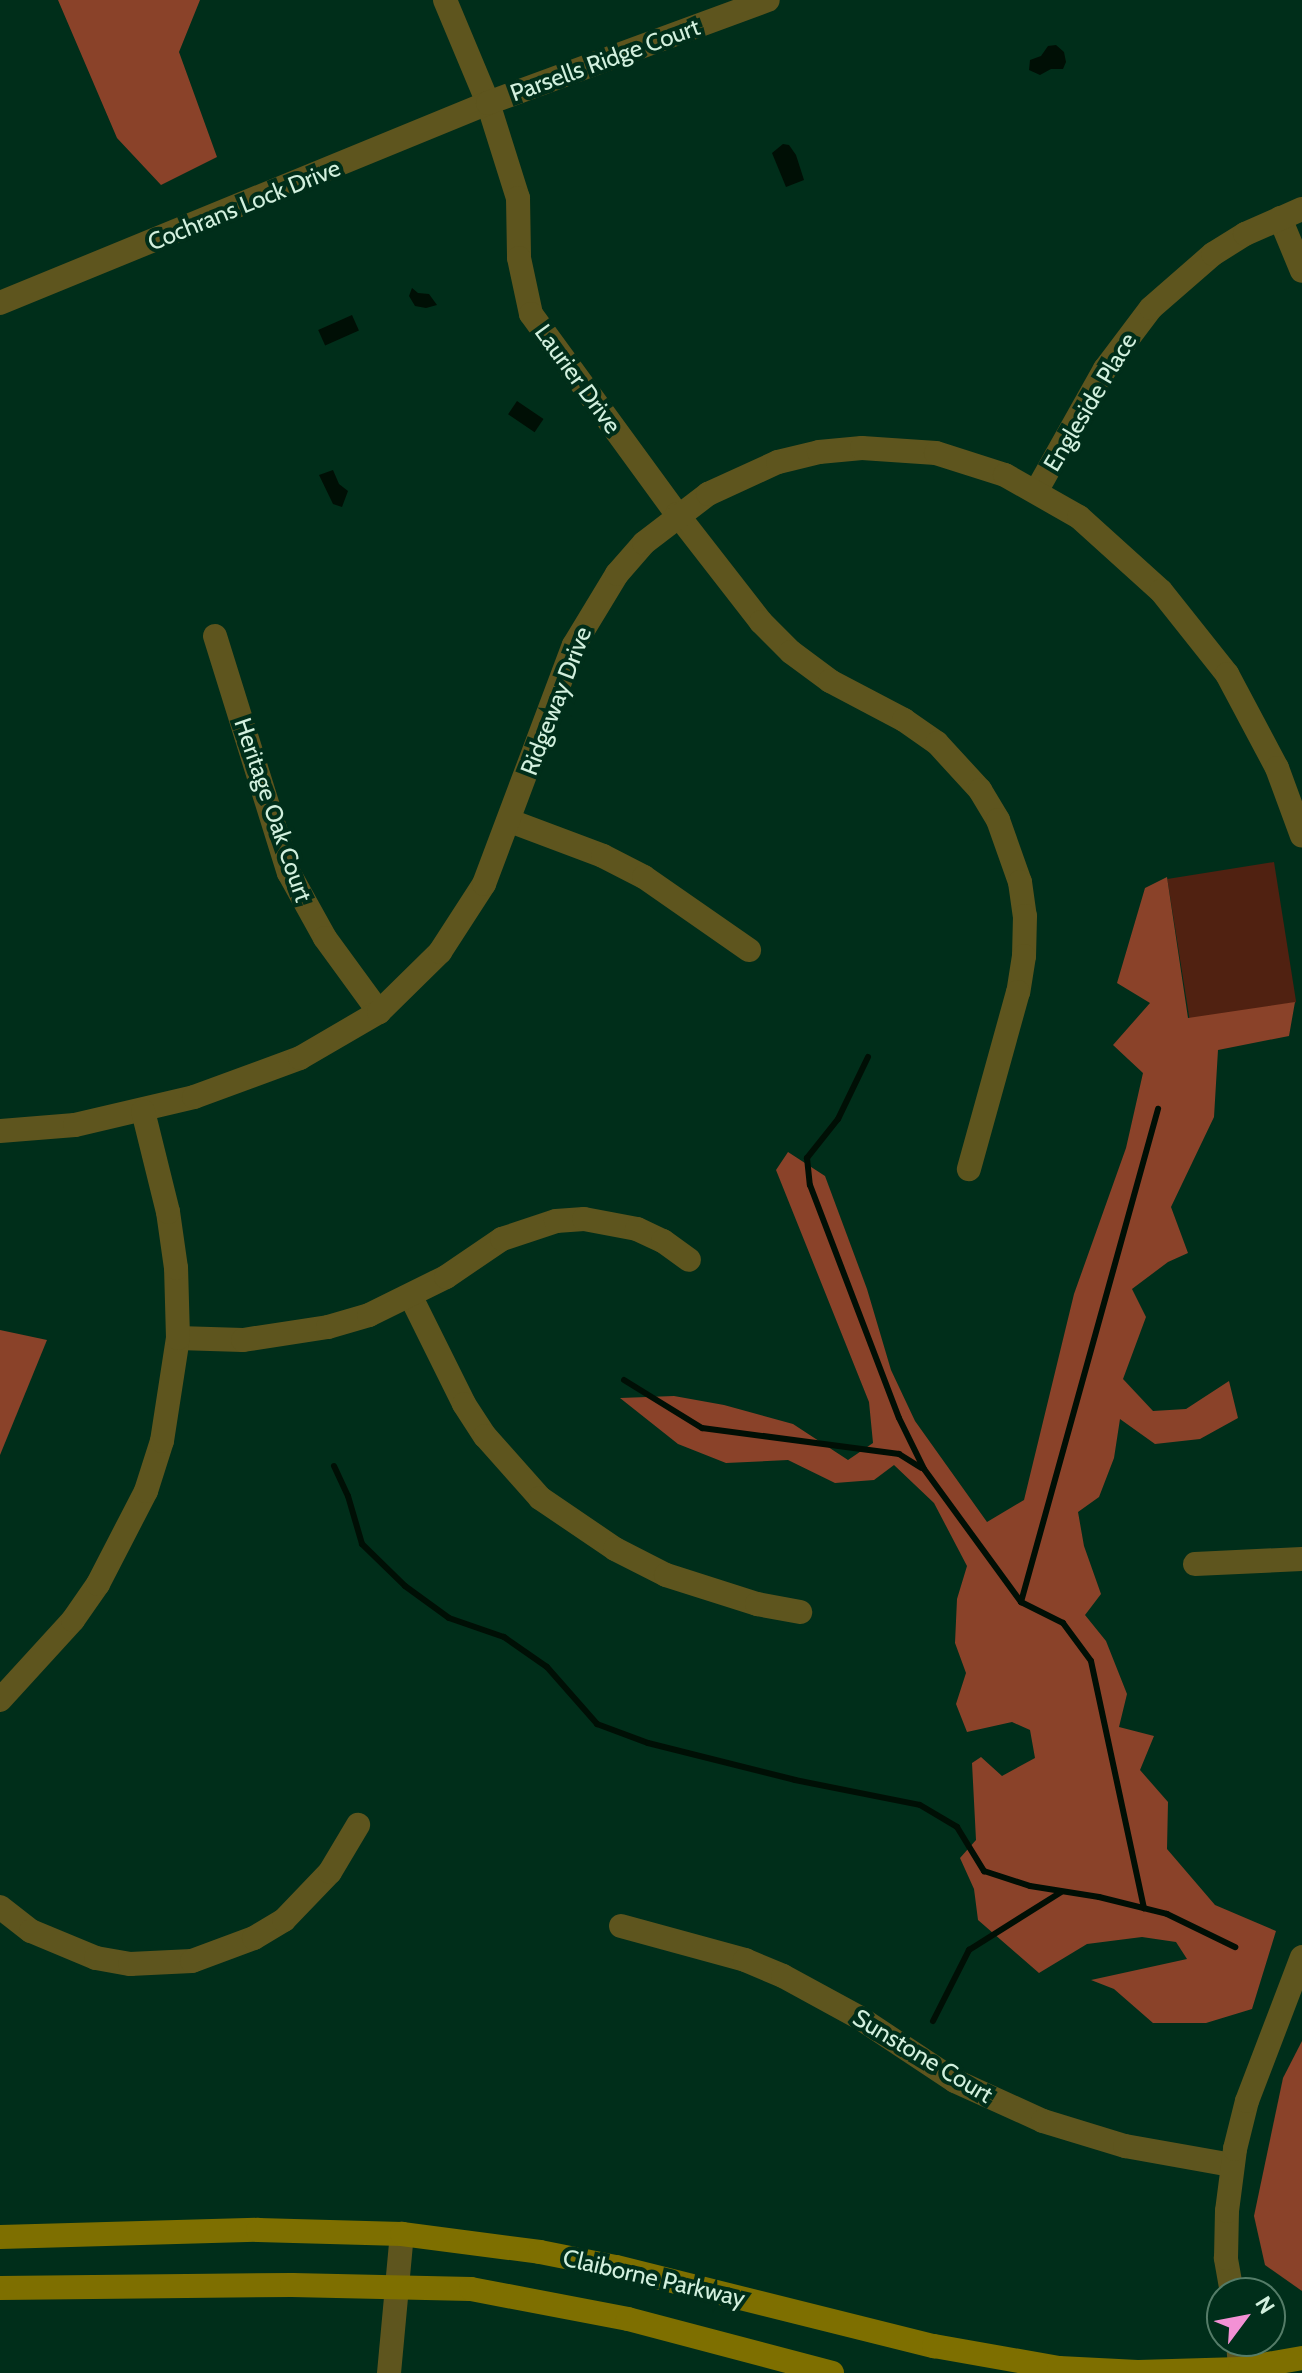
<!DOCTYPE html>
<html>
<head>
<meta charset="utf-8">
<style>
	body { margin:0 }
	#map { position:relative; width:1302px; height:2373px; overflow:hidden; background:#002e1a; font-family:Cabin,sans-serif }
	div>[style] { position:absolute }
	.green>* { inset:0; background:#502111; transform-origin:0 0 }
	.forest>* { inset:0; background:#8a4229 }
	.water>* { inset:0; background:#000f05; transform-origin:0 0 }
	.stream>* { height:6px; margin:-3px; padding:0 3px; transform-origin:3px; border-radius:3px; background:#000f05 }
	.minor>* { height:24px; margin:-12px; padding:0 12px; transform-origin:12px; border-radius:12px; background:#5e551e }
	.secondary>* { height:24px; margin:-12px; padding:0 12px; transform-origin:12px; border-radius:12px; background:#7e6f00 }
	span { translate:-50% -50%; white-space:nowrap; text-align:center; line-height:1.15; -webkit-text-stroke:8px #002e1a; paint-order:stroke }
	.street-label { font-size:24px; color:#d2f0de }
	.north { position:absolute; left:1206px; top:2277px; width:80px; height:80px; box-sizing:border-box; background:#002e1a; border:2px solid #547c68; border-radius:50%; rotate:58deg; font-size:22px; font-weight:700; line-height:32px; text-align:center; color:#d2f0de }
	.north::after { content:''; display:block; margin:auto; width:28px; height:36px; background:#f391d5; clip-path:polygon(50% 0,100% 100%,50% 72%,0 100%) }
</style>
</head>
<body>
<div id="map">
	<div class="green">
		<i style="left:1274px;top:862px;width:142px;height:108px;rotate:81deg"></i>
	</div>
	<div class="forest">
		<i style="clip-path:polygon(58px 0,200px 0,179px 52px,217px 157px,161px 185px,117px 138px)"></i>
		<i style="clip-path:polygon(1167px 877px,1188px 1018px,1295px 1002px,1289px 1036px,1218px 1050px,1214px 1117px,1171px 1207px,1188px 1253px,1168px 1262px,1132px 1289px,1146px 1317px,1123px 1379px,1153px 1411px,1186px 1409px,1229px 1381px,1238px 1418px,1200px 1439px,1155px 1444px,1120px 1419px,1114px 1458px,1099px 1497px,1078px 1512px,1084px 1546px,1101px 1594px,1085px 1615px,1106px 1641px,1127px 1694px,1119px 1727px,1154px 1736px,1140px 1770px,1168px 1802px,1167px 1849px,1215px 1905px,1276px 1931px,1252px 2009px,1206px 2023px,1153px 2023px,1114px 1989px,1091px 1980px,1187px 1959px,1176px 1942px,1142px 1937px,1087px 1944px,1039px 1973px,978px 1920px,974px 1889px,960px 1858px,976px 1840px,972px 1763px,981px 1757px,1002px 1776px,1035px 1758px,1030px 1730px,1012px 1722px,967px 1732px,956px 1704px,966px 1673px,955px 1643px,957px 1599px,967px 1566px,934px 1503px,894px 1465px,874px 1480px,835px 1483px,788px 1460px,726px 1463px,678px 1444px,620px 1398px,674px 1396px,724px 1405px,793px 1424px,848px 1460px,873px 1443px,869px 1402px,776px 1170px,788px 1152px,825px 1176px,867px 1289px,891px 1370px,915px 1421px,987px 1522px,1024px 1500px,1074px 1294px,1126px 1148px,1143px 1073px,1113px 1045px,1150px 1003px,1117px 983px,1145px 888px)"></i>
		<i style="clip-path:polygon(0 1330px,47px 1340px,0 1455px)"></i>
		<i style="clip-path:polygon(1302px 2041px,1302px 2291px,1265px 2265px,1254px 2216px,1283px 2078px)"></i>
	</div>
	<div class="water">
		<i style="clip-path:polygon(1056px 45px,1064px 52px,1066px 62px,1063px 69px,1051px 69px,1040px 75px,1029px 70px,1030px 60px,1041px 56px,1048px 46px)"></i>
		<i style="clip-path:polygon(783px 144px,789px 145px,796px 155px,804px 180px,786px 187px,772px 153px)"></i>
		<i style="clip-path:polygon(412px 288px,418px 293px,429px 294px,437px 305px,426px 308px,415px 306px,409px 296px)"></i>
		<i style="left:352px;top:315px;width:17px;height:37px;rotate:66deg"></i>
		<i style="left:517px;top:401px;width:32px;height:16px;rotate:34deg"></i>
		<i style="clip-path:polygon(333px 470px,339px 484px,348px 491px,342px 507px,333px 504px,319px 475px)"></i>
	</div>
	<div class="stream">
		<i style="left:868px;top:1057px;width:69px;rotate:115.8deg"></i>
		<i style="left:838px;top:1119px;width:50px;rotate:128.5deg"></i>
		<i style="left:807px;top:1158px;width:27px;rotate:84deg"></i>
		<i style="left:810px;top:1185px;width:249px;rotate:69.1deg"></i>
		<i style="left:899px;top:1418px;width:57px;rotate:63.9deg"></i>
		<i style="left:924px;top:1469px;width:165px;rotate:53.9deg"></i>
		<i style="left:1021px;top:1602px;width:47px;rotate:26.6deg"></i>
		<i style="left:1063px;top:1623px;width:47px;rotate:53.6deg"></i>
		<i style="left:1091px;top:1661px;width:253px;rotate:77.9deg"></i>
		<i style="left:624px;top:1380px;width:92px;rotate:31.6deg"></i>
		<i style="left:702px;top:1428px;width:199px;rotate:7.5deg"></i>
		<i style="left:899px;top:1454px;width:26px;rotate:32deg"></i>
		<i style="left:334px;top:1466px;width:33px;rotate:65deg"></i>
		<i style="left:348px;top:1496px;width:50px;rotate:73.7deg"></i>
		<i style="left:362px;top:1544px;width:60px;rotate:44.3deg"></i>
		<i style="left:405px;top:1586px;width:54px;rotate:36deg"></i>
		<i style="left:449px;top:1618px;width:58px;rotate:19.1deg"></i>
		<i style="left:504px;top:1637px;width:52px;rotate:34.9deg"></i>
		<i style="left:547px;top:1667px;width:76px;rotate:48.7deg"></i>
		<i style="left:597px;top:1724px;width:54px;rotate:20.4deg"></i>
		<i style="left:648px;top:1743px;width:152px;rotate:14.1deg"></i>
		<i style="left:795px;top:1780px;width:127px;rotate:11.3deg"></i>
		<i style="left:920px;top:1805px;width:43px;rotate:30.7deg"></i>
		<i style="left:957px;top:1827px;width:52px;rotate:58.5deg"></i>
		<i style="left:984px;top:1871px;width:48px;rotate:18.1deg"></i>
		<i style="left:1030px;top:1886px;width:70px;rotate:9.1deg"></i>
		<i style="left:1099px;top:1897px;width:70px;rotate:14deg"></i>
		<i style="left:1167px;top:1914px;width:76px;rotate:25.9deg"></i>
		<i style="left:1021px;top:1602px;width:512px;rotate:-74.47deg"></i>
		<i style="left:933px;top:2021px;width:80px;rotate:-63.1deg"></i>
		<i style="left:969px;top:1950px;width:109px;rotate:-32.2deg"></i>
	</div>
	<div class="minor">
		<i style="left:445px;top:0;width:112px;rotate:67.3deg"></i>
		<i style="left:488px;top:103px;width:100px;rotate:72.5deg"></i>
		<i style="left:518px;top:198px;width:60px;rotate:89deg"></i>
		<i style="left:519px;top:258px;width:57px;rotate:77.9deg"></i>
		<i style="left:531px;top:314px;width:248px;rotate:53.9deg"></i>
		<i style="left:677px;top:514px;width:137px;rotate:52.1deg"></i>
		<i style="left:761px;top:622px;width:42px;rotate:45deg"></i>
		<i style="left:791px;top:652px;width:49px;rotate:36.6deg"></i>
		<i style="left:830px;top:681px;width:84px;rotate:27.8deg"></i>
		<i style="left:904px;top:720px;width:40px;rotate:34.9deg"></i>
		<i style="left:937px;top:743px;width:64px;rotate:47.5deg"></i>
		<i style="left:980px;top:790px;width:35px;rotate:59deg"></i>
		<i style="left:998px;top:820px;width:66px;rotate:70.5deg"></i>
		<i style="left:1020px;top:882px;width:34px;rotate:82deg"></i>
		<i style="left:1025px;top:916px;width:40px;rotate:91.4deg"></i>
		<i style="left:1024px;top:956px;width:36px;rotate:99deg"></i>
		<i style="left:1018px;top:992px;width:184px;rotate:105.5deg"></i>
		<i style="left:1280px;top:218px;width:57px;rotate:67.5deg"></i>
		<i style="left:0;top:303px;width:527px;rotate:-22.29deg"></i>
		<i style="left:488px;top:103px;width:298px;rotate:-20.2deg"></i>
		<i style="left:1037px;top:490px;width:139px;rotate:-60.7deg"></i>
		<i style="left:1105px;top:369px;width:76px;rotate:-53deg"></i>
		<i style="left:1151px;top:308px;width:82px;rotate:-41.1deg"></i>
		<i style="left:1213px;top:254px;width:38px;rotate:-32deg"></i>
		<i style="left:1245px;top:234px;width:62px;rotate:-23.7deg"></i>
		<i style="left:215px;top:636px;width:248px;rotate:72.7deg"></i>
		<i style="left:289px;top:873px;width:74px;rotate:61deg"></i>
		<i style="left:325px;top:938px;width:92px;rotate:53.9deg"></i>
		<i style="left:510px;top:821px;width:99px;rotate:20.6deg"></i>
		<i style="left:603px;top:856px;width:46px;rotate:27.1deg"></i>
		<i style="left:644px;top:877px;width:128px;rotate:34.8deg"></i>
		<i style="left:0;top:1131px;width:75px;rotate:-4.6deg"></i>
		<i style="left:75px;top:1125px;width:122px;rotate:-13.2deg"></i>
		<i style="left:194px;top:1097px;width:113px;rotate:-20.2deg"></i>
		<i style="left:300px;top:1058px;width:91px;rotate:-30.2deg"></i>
		<i style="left:379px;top:1012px;width:86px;rotate:-44.5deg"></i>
		<i style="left:440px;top:952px;width:81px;rotate:-57.1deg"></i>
		<i style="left:484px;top:884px;width:255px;rotate:-69.4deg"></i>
		<i style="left:574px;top:645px;width:83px;rotate:-58.8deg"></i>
		<i style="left:617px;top:574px;width:41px;rotate:-48.9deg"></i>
		<i style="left:644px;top:543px;width:81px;rotate:-37.4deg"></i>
		<i style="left:708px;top:494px;width:77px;rotate:-24.6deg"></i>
		<i style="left:778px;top:462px;width:42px;rotate:-13.7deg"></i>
		<i style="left:819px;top:452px;width:43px;rotate:-5.3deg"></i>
		<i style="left:862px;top:448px;width:74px;rotate:3.9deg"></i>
		<i style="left:936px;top:453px;width:72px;rotate:17.7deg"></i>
		<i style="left:1005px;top:475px;width:85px;rotate:29.6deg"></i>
		<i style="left:1079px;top:517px;width:110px;rotate:42.1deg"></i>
		<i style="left:1161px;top:591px;width:106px;rotate:51.5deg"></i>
		<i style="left:1227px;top:674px;width:106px;rotate:62deg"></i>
		<i style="left:1277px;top:768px;width:72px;rotate:69.8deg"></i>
		<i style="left:411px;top:1297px;width:119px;rotate:63.6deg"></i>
		<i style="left:464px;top:1404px;width:38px;rotate:57deg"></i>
		<i style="left:485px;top:1436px;width:83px;rotate:48.4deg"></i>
		<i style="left:540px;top:1498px;width:91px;rotate:34.2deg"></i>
		<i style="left:615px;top:1549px;width:57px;rotate:27deg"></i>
		<i style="left:666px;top:1575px;width:96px;rotate:17.7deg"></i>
		<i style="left:757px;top:1604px;width:44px;rotate:10.5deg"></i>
		<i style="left:178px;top:1338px;width:65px;rotate:1.8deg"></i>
		<i style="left:243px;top:1340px;width:86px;rotate:-8.7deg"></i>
		<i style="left:328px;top:1327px;width:43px;rotate:-16.3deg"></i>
		<i style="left:369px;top:1315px;width:86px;rotate:-26.3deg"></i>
		<i style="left:446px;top:1277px;width:68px;rotate:-34.2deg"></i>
		<i style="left:502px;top:1239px;width:57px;rotate:-18.4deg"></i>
		<i style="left:556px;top:1221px;width:28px;rotate:-4deg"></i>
		<i style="left:584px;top:1219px;width:54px;rotate:10.7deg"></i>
		<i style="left:637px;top:1229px;width:29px;rotate:25deg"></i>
		<i style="left:663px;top:1241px;width:32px;rotate:36deg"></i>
		<i style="left:1195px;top:1564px;width:107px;rotate:-2.7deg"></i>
		<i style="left:0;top:1700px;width:108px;rotate:-47.6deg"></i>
		<i style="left:73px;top:1620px;width:44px;rotate:-55.2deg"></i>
		<i style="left:98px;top:1584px;width:105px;rotate:-62.7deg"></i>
		<i style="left:146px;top:1491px;width:52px;rotate:-72.3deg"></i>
		<i style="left:162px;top:1441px;width:104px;rotate:-81.2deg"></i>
		<i style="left:178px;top:1338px;width:70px;rotate:-91.6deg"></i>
		<i style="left:176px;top:1268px;width:57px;rotate:-98.1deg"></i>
		<i style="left:168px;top:1212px;width:104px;rotate:-103.9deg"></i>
		<i style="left:0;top:1907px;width:39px;rotate:38deg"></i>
		<i style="left:31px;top:1931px;width:70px;rotate:22.6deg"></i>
		<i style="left:96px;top:1958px;width:35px;rotate:10deg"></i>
		<i style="left:130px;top:1964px;width:62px;rotate:-2.8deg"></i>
		<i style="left:192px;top:1961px;width:66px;rotate:-20.4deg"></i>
		<i style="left:254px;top:1938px;width:35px;rotate:-31deg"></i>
		<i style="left:284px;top:1920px;width:66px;rotate:-46.2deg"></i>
		<i style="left:330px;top:1872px;width:55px;rotate:-59.2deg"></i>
		<i style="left:621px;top:1926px;width:129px;rotate:15.3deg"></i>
		<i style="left:745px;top:1960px;width:41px;rotate:22.8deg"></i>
		<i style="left:783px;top:1976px;width:88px;rotate:28.6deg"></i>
		<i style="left:860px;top:2018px;width:114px;rotate:33.6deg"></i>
		<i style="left:955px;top:2081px;width:97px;rotate:24.4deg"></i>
		<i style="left:1043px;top:2121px;width:86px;rotate:17deg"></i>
		<i style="left:1125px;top:2146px;width:109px;rotate:10.1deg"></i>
		<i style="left:1232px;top:2293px;width:36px;rotate:-100deg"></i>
		<i style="left:1226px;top:2258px;width:47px;rotate:-88.8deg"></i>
		<i style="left:1227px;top:2211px;width:63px;rotate:-82.6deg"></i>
		<i style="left:1235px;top:2149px;width:49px;rotate:-76deg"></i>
		<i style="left:1247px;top:2101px;width:154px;rotate:-69.1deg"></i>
		<i style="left:1238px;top:2341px;width:28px;rotate:86deg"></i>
		<i style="left:389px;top:2373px;width:140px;rotate:-84.7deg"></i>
	</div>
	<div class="secondary">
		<i style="left:0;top:2237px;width:258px;rotate:-1.6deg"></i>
		<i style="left:258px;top:2230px;width:144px;rotate:1.6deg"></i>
		<i style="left:402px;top:2234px;width:139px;rotate:7.4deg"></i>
		<i style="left:540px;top:2252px;width:77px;rotate:11.2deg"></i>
		<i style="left:616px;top:2267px;width:328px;rotate:14deg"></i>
		<i style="left:934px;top:2346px;width:127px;rotate:10deg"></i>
		<i style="left:1059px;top:2368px;width:79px;rotate:2.9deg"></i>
		<i style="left:1138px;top:2372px;width:102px;rotate:-1.7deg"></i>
		<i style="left:1240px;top:2369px;width:63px;rotate:-10.1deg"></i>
		<i style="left:0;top:2288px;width:292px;rotate:-0.6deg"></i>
		<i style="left:292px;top:2285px;width:179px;rotate:1.3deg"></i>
		<i style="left:471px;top:2289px;width:160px;rotate:10.8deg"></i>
		<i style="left:628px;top:2319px;width:211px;rotate:14.8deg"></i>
	</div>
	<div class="street-label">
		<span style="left:605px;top:60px;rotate:-20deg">Parsells Ridge Court</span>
		<span style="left:244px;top:205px;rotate:-22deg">Cochrans Lock Drive</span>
		<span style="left:578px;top:379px;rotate:54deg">Laurier Drive</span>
		<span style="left:1090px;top:402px;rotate:-59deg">Engleside Place</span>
		<span style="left:556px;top:701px;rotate:-69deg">Ridgeway Drive</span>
		<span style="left:273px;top:810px;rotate:71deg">Heritage Oak Court</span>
		<span style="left:923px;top:2056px;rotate:31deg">Sunstone Court</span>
		<span style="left:654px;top:2278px;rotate:13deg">Claiborne Parkway</span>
	</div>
	<div class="north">N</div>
</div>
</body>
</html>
